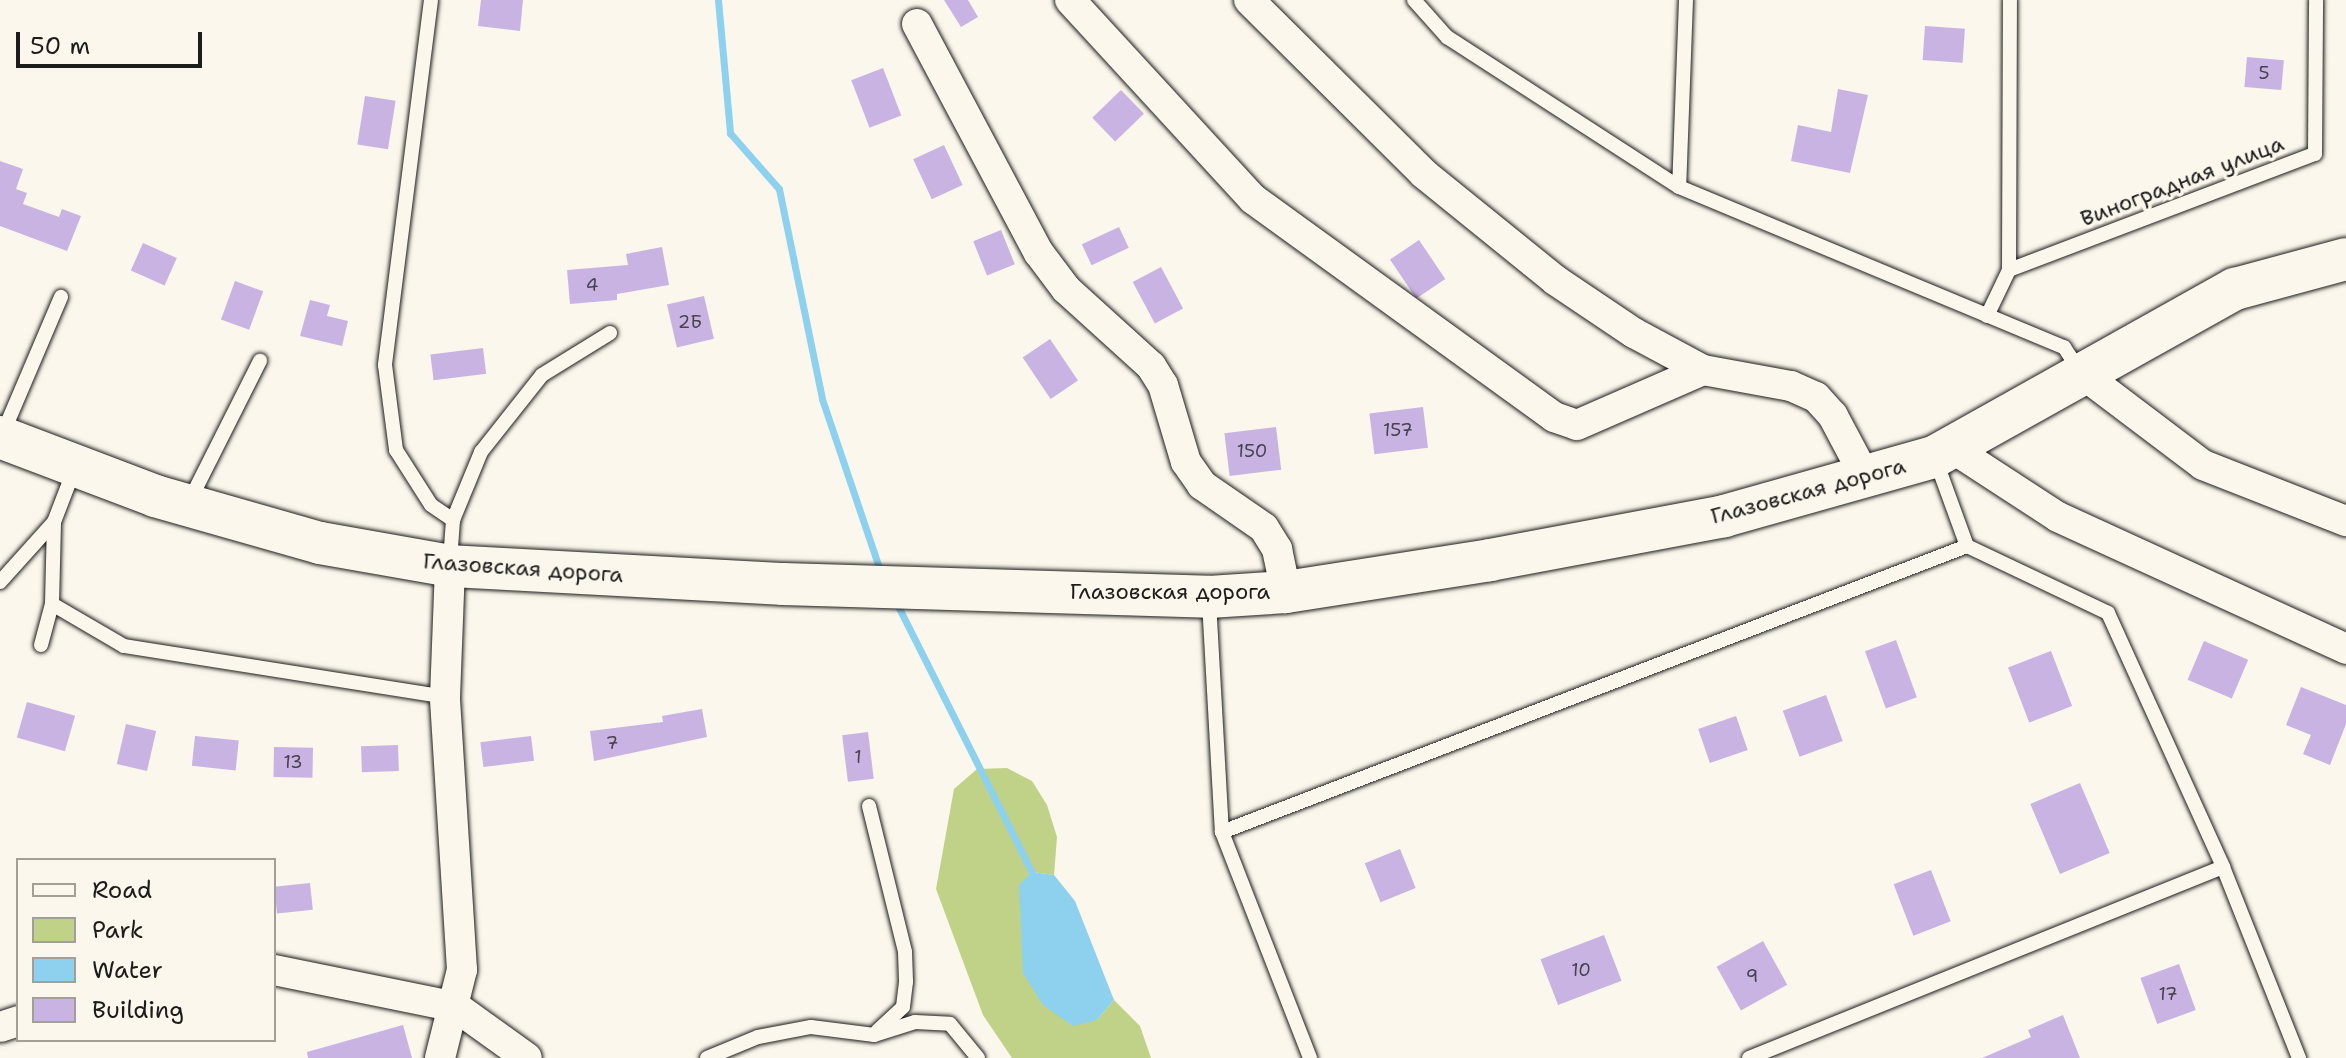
<!DOCTYPE html>
<html>
<head>
<meta charset="utf-8">
<style>
	body { margin:0 }
	#map { position:relative; width:2346px; height:1058px; overflow:hidden; background:#fbf7ec; font-family:"Shantell Sans",sans-serif }
	div>[style] { position:absolute }
	.green>* { inset:0; background:#c0d287 }
	.water>* { inset:0; background:#8dd1ee }
	.stream>* { height:7px; margin:-3.5px; padding:0 3.5px; transform-origin:3.5px; border-radius:3.5px; background:#8dd1ee }
	.building>* { inset:0; background:#c9b3e3; transform-origin:0 0 }
	.roads { filter:drop-shadow(0 0 2px #1c1c1c) drop-shadow(0 0 2px #1c1c1c) }
	.lane>* { height:14px; margin:-7px; padding:0 7px; transform-origin:7px; border-radius:7px; background:#fbf7ec }
	.street>* { height:30px; margin:-15px; padding:0 15px; transform-origin:15px; border-radius:15px; background:#fbf7ec }
	.secondary>* { height:42px; margin:-21px; padding:0 21px; transform-origin:21px; border-radius:21px; background:#fbf7ec }
	span { translate:-50% -50%; white-space:nowrap; text-align:center; line-height:1.15; -webkit-text-stroke:7px #fbf7ec; paint-order:stroke }
	.number-label { font-size:18px; color:#47424e }
	.number-label span { -webkit-text-stroke-width:0 }
	.street-label { font-size:22px; color:#1c1c1c }
	.legend { position:absolute; left:16px; top:858px; width:260px; height:184px; box-sizing:border-box; background:#fbf7ec; border:2px solid #a29f99; margin:0; padding:10px 14px; list-style:none; font-size:24px; color:#1c1c1c }
	.legend li { display:flex; align-items:center; gap:16px; height:40px }
	.legend b { width:40px; border:2px solid #a29f99 }
	.scale { position:absolute; left:16px; top:32px; width:186px; height:36px; box-sizing:border-box; border:4px solid #1c1c1c; border-top:0; padding-left:10px; font-size:24px; line-height:28px; white-space:nowrap; color:#1c1c1c; -webkit-text-stroke:6px #fbf7ec; paint-order:stroke }
</style>
</head>
<body>
<div id="map">
	<div class="green">
		<i style="clip-path:polygon(1007px 768px,1032px 781px,1047px 805px,1057px 837px,1054px 875px,1032px 872px,1097px 1020px,1114px 1000px,1140px 1026px,1151px 1058px,1012px 1058px,983px 1015px,936px 889px,954px 789px,977px 769px)"></i>
	</div>
	<div class="water">
		<i style="clip-path:polygon(1032px 872px,1054px 875px,1075px 901px,1114px 1000px,1097px 1020px,1073px 1026px,1043px 1005px,1023px 973px,1019px 885px)"></i>
	</div>
	<div class="stream">
		<i style="left:718px;top:0;width:134px;rotate:84.8deg"></i>
		<i style="left:730px;top:133px;width:74px;rotate:48.8deg"></i>
		<i style="left:779px;top:189px;width:214px;rotate:78.4deg"></i>
		<i style="left:822px;top:399px;width:184px;rotate:71.3deg"></i>
		<i style="left:896px;top:602px;width:302px;rotate:63.3deg"></i>
	</div>
	<div class="building">
		<i style="clip-path:polygon(481px 0,523px 0,520px 31px,478px 26px)"></i>
		<i style="clip-path:polygon(944px 0,968px 0,978px 17px,961px 27px)"></i>
		<i style="left:1925px;top:26px;width:40px;height:34px;rotate:4deg"></i>
		<i style="left:2247px;top:57px;width:37px;height:30px;rotate:5deg"></i>
		<i style="left:883px;top:68px;width:51px;height:34px;rotate:69deg"></i>
		<i style="clip-path:polygon(1838px 89px,1868px 95px,1850px 173px,1791px 161px,1798px 125px,1831px 132px)"></i>
		<i style="left:1121px;top:90px;width:33px;height:40px;rotate:46deg"></i>
		<i style="left:365px;top:96px;width:31px;height:49px;rotate:9deg"></i>
		<i style="left:944px;top:145px;width:44px;height:34px;rotate:65deg"></i>
		<i style="clip-path:polygon(0 161px,23px 169px,16px 189px,27px 193px,23px 204px,59px 217px,62px 209px,81px 216px,67px 251px,0 226px)"></i>
		<i style="left:1119px;top:227px;width:23px;height:41px;rotate:65deg"></i>
		<i style="left:1001px;top:230px;width:37px;height:30px;rotate:68deg"></i>
		<i style="left:1419px;top:240px;width:47px;height:35px;rotate:56deg"></i>
		<i style="left:143px;top:243px;width:37px;height:30px;rotate:24deg"></i>
		<i style="clip-path:polygon(662px 247px,669px 285px,617px 294px,617px 300px,570px 304px,567px 270px,628px 265px,626px 254px)"></i>
		<i style="left:1161px;top:267px;width:47px;height:32px;rotate:62deg"></i>
		<i style="left:235px;top:281px;width:30px;height:41px;rotate:20deg"></i>
		<i style="left:704px;top:296px;width:44px;height:38px;rotate:77deg"></i>
		<i style="clip-path:polygon(310px 300px,330px 305px,327px 316px,348px 321px,342px 346px,300px 336px)"></i>
		<i style="left:1050px;top:339px;width:50px;height:33px;rotate:56deg"></i>
		<i style="left:483px;top:348px;width:26px;height:53px;rotate:83deg"></i>
		<i style="left:1423px;top:407px;width:41px;height:54px;rotate:83deg"></i>
		<i style="left:1276px;top:427px;width:43px;height:52px;rotate:83deg"></i>
		<i style="left:1896px;top:640px;width:61px;height:33px;rotate:70deg"></i>
		<i style="left:2204px;top:641px;width:48px;height:42px;rotate:23deg"></i>
		<i style="left:2051px;top:651px;width:59px;height:46px;rotate:69deg"></i>
		<i style="clip-path:polygon(2301px 687px,2346px 705px,2346px 724px,2330px 765px,2303px 754px,2311px 735px,2286px 725px)"></i>
		<i style="left:1826px;top:695px;width:49px;height:46px;rotate:70deg"></i>
		<i style="left:27px;top:702px;width:50px;height:37px;rotate:16deg"></i>
		<i style="clip-path:polygon(702px 709px,707px 737px,594px 761px,590px 731px,663px 722px,662px 716px)"></i>
		<i style="left:1736px;top:716px;width:36px;height:40px;rotate:71deg"></i>
		<i style="left:126px;top:724px;width:31px;height:41px;rotate:13deg"></i>
		<i style="left:868px;top:732px;width:47px;height:26px;rotate:83deg"></i>
		<i style="left:195px;top:736px;width:44px;height:30px;rotate:6deg"></i>
		<i style="left:531px;top:736px;width:25px;height:51px;rotate:83deg"></i>
		<i style="left:398px;top:745px;width:26px;height:37px;rotate:88deg"></i>
		<i style="left:274px;top:747px;width:39px;height:30px;rotate:1deg"></i>
		<i style="left:2080px;top:783px;width:76px;height:54px;rotate:67deg"></i>
		<i style="left:1400px;top:849px;width:42px;height:38px;rotate:68deg"></i>
		<i style="left:1931px;top:870px;width:55px;height:40px;rotate:69deg"></i>
		<i style="left:310px;top:883px;width:27px;height:36px;rotate:84deg"></i>
		<i style="left:1604px;top:935px;width:49px;height:68px;rotate:69deg"></i>
		<i style="left:1763px;top:941px;width:50px;height:53px;rotate:61deg"></i>
		<i style="left:2179px;top:964px;width:49px;height:41px;rotate:70deg"></i>
		<i style="clip-path:polygon(2063px 1015px,2080px 1058px,1982px 1058px,2031px 1037px,2028px 1030px)"></i>
		<i style="clip-path:polygon(403px 1025px,412px 1058px,308px 1058px,307px 1052px)"></i>
	</div>
	<div class="roads">
		<div class="lane">
			<i style="left:431px;top:0;width:368px;rotate:97.2deg"></i>
			<i style="left:385px;top:365px;width:86px;rotate:82.6deg"></i>
			<i style="left:396px;top:450px;width:65px;rotate:57.5deg"></i>
			<i style="left:431px;top:505px;width:27px;rotate:34deg"></i>
			<i style="left:1414px;top:0;width:50px;rotate:48.3deg"></i>
			<i style="left:1447px;top:37px;width:276px;rotate:32.9deg"></i>
			<i style="left:1686px;top:0;width:187px;rotate:92.1deg"></i>
			<i style="left:1679px;top:187px;width:417px;rotate:22.6deg"></i>
			<i style="left:2064px;top:347px;width:30px;rotate:57deg"></i>
			<i style="left:2009px;top:270px;width:327px;rotate:-20.8deg"></i>
			<i style="left:2315px;top:154px;width:154px;rotate:-89.6deg"></i>
			<i style="left:1987px;top:316px;width:51px;rotate:-64.4deg"></i>
			<i style="left:2009px;top:270px;width:270px;rotate:-89.8deg"></i>
			<i style="left:3px;top:433px;width:148px;rotate:-66.9deg"></i>
			<i style="left:1936px;top:461px;width:90px;rotate:70deg"></i>
			<i style="left:190px;top:500px;width:156px;rotate:-63.3deg"></i>
			<i style="left:450px;top:561px;width:41px;rotate:-85.8deg"></i>
			<i style="left:453px;top:520px;width:74px;rotate:-67.6deg"></i>
			<i style="left:481px;top:452px;width:98px;rotate:-51.6deg"></i>
			<i style="left:542px;top:375px;width:80px;rotate:-31.7deg"></i>
			<i style="left:0;top:582px;width:81px;rotate:-48deg"></i>
			<i style="left:1209px;top:601px;width:231px;rotate:86.8deg"></i>
			<i style="left:1222px;top:832px;width:243px;rotate:68.7deg"></i>
			<i style="left:52px;top:604px;width:83px;rotate:30.3deg"></i>
			<i style="left:124px;top:646px;width:325px;rotate:9deg"></i>
			<i style="left:41px;top:645px;width:42px;rotate:-75deg"></i>
			<i style="left:52px;top:604px;width:82px;rotate:-88.6deg"></i>
			<i style="left:54px;top:522px;width:56px;rotate:-69deg"></i>
			<i style="left:869px;top:806px;width:150px;rotate:76.1deg"></i>
			<i style="left:905px;top:952px;width:30px;rotate:88deg"></i>
			<i style="left:906px;top:982px;width:25px;rotate:97deg"></i>
			<i style="left:903px;top:1007px;width:35px;rotate:137deg"></i>
			<i style="left:1222px;top:832px;width:798px;rotate:-21deg"></i>
			<i style="left:1967px;top:546px;width:156px;rotate:25.4deg"></i>
			<i style="left:2108px;top:613px;width:279px;rotate:65.6deg"></i>
			<i style="left:2223px;top:867px;width:206px;rotate:68.3deg"></i>
			<i style="left:707px;top:1058px;width:55px;rotate:-22.4deg"></i>
			<i style="left:758px;top:1037px;width:54px;rotate:-10.7deg"></i>
			<i style="left:811px;top:1027px;width:64px;rotate:7.2deg"></i>
			<i style="left:874px;top:1035px;width:43px;rotate:-17.6deg"></i>
			<i style="left:915px;top:1022px;width:35px;rotate:3deg"></i>
			<i style="left:950px;top:1024px;width:44px;rotate:50.5deg"></i>
			<i style="left:1749px;top:1058px;width:511px;rotate:-21.95deg"></i>
		</div>
		<div class="street">
			<i style="left:1070px;top:0;width:270px;rotate:47.4deg"></i>
			<i style="left:1253px;top:199px;width:372px;rotate:35.9deg"></i>
			<i style="left:1554px;top:417px;width:24px;rotate:19deg"></i>
			<i style="left:1577px;top:425px;width:137px;rotate:-23.6deg"></i>
			<i style="left:1249px;top:0;width:245px;rotate:44.8deg"></i>
			<i style="left:1423px;top:173px;width:170px;rotate:39deg"></i>
			<i style="left:1555px;top:280px;width:95px;rotate:33.9deg"></i>
			<i style="left:1634px;top:333px;width:78px;rotate:28.2deg"></i>
			<i style="left:1703px;top:370px;width:89px;rotate:10.3deg"></i>
			<i style="left:1791px;top:386px;width:27px;rotate:24deg"></i>
			<i style="left:1816px;top:397px;width:25px;rotate:48deg"></i>
			<i style="left:1833px;top:416px;width:70px;rotate:62deg"></i>
			<i style="left:917px;top:24px;width:259px;rotate:62deg"></i>
			<i style="left:1039px;top:253px;width:45px;rotate:53.1deg"></i>
			<i style="left:1066px;top:289px;width:115px;rotate:42.2deg"></i>
			<i style="left:1151px;top:366px;width:22px;rotate:58deg"></i>
			<i style="left:1163px;top:385px;width:80px;rotate:73.4deg"></i>
			<i style="left:1186px;top:462px;width:28px;rotate:55deg"></i>
			<i style="left:1202px;top:485px;width:75px;rotate:34.7deg"></i>
			<i style="left:1264px;top:528px;width:25px;rotate:58deg"></i>
			<i style="left:1277px;top:549px;width:44px;rotate:78.2deg"></i>
			<i style="left:2080px;top:372px;width:154px;rotate:37.1deg"></i>
			<i style="left:2203px;top:465px;width:154px;rotate:21.4deg"></i>
			<i style="left:1952px;top:448px;width:126px;rotate:33.1deg"></i>
			<i style="left:2058px;top:517px;width:317px;rotate:24.6deg"></i>
			<i style="left:274px;top:970px;width:186px;rotate:11.5deg"></i>
			<i style="left:456px;top:1007px;width:87px;rotate:35.7deg"></i>
			<i style="left:0;top:1027px;width:19px;rotate:-18deg"></i>
			<i style="left:440px;top:1058px;width:91px;rotate:-76deg"></i>
			<i style="left:462px;top:970px;width:274px;rotate:-93.6deg"></i>
			<i style="left:445px;top:697px;width:131px;rotate:-87.8deg"></i>
		</div>
		<div class="secondary">
			<i style="left:0;top:437px;width:166px;rotate:20.8deg"></i>
			<i style="left:155px;top:496px;width:172px;rotate:15.9deg"></i>
			<i style="left:320px;top:543px;width:132px;rotate:10deg"></i>
			<i style="left:450px;top:566px;width:333px;rotate:3.1deg"></i>
			<i style="left:783px;top:584px;width:426px;rotate:1.7deg"></i>
			<i style="left:1209px;top:597px;width:77px;rotate:-3.7deg"></i>
			<i style="left:1286px;top:592px;width:206px;rotate:-8.9deg"></i>
			<i style="left:1490px;top:560px;width:238px;rotate:-10.6deg"></i>
			<i style="left:1724px;top:516px;width:218px;rotate:-15.7deg"></i>
			<i style="left:1934px;top:457px;width:345px;rotate:-29.2deg"></i>
			<i style="left:2235px;top:289px;width:115px;rotate:-15.1deg"></i>
		</div>
	</div>
	<div class="number-label">
		<span style="left:2264px;top:73px">5</span>
		<span style="left:592px;top:285px">4</span>
		<span style="left:690px;top:322px">2Б</span>
		<span style="left:1398px;top:430px">157</span>
		<span style="left:1252px;top:451px">150</span>
		<span style="left:612px;top:743px">7</span>
		<span style="left:858px;top:757px">1</span>
		<span style="left:293px;top:762px">13</span>
		<span style="left:1581px;top:970px">10</span>
		<span style="left:1752px;top:976px">9</span>
		<span style="left:2168px;top:994px">17</span>
	</div>
	<div class="street-label">
		<span style="left:2182px;top:181px;rotate:-21deg">Виноградная улица</span>
		<span style="left:1808px;top:491px;rotate:-15deg">Глазовская дорога</span>
		<span style="left:523px;top:568px;rotate:4deg">Глазовская дорога</span>
		<span style="left:1170px;top:592px">Глазовская дорога</span>
	</div>
	<ul class="legend">
	<li><b style="height:10px;background:#fbf7ec"></b>Road</li>
	<li><b style="height:22px;background:#c0d287"></b>Park</li>
	<li><b style="height:22px;background:#8dd1ee"></b>Water</li>
	<li><b style="height:22px;background:#c9b3e3"></b>Building</li>
	</ul>
	<div class="scale">50 m</div>
</div>
</body>
</html>
